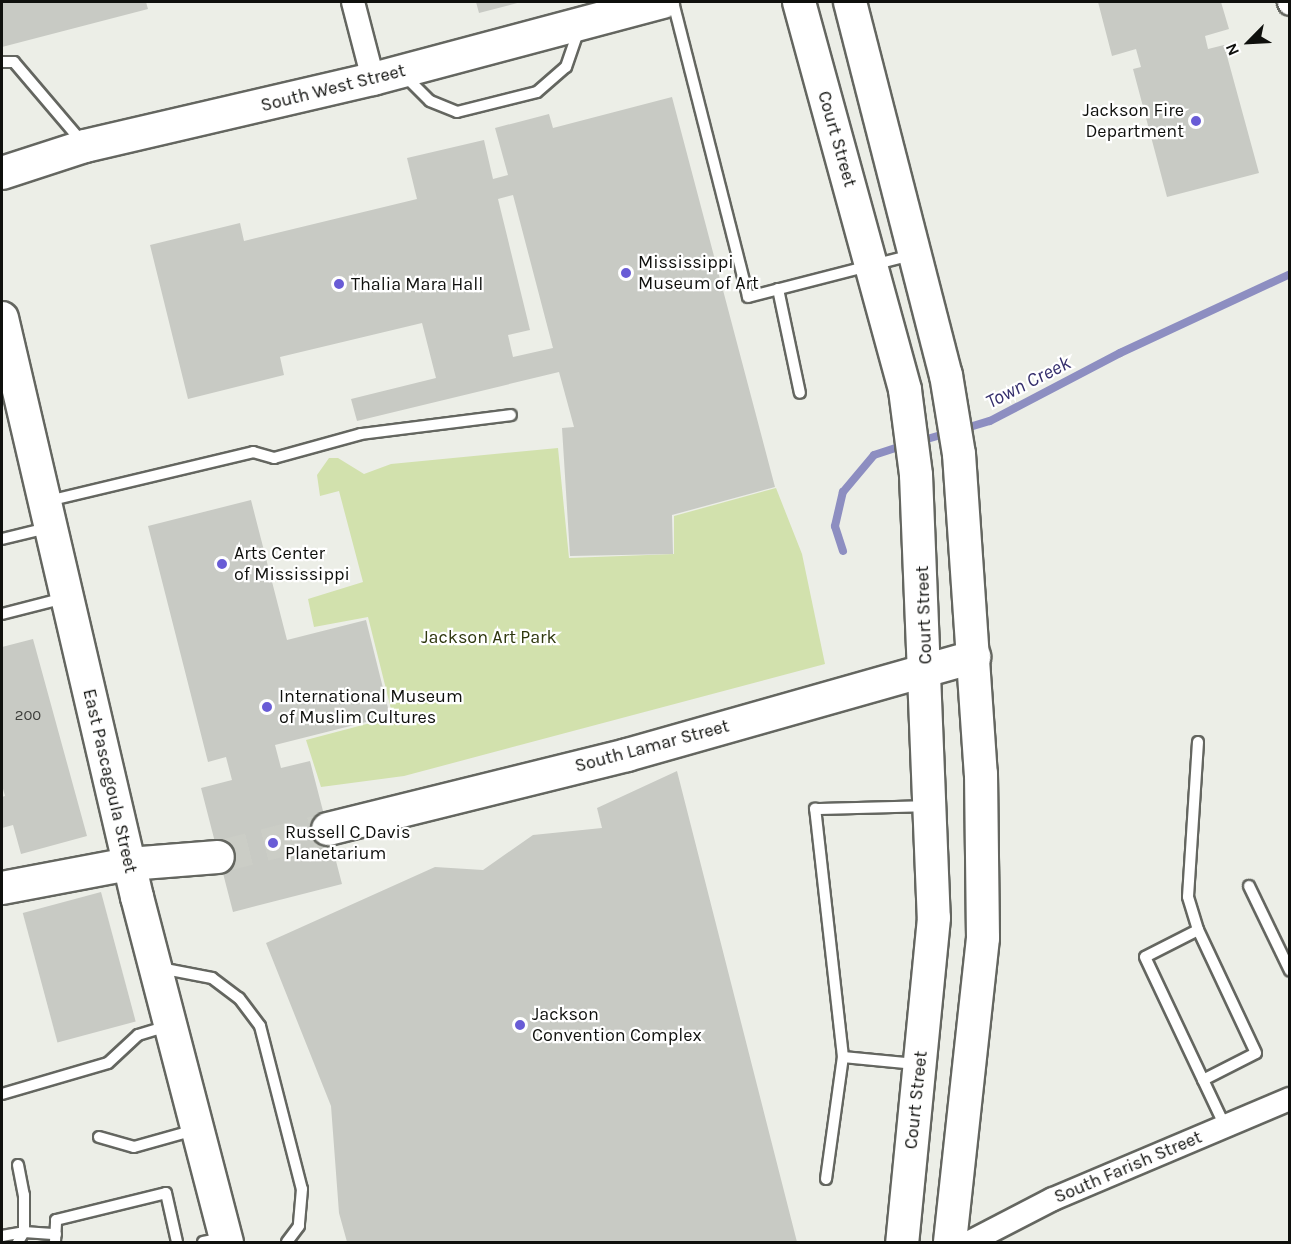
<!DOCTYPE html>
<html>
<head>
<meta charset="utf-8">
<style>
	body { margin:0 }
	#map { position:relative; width:1291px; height:1244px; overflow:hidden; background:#eceee7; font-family:Karla,sans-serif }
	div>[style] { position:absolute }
	.green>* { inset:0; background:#d2e1ad }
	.stream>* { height:8px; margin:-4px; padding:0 4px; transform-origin:4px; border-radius:4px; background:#8d8ec1 }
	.building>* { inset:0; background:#c8cac4; transform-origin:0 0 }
	.secondary-tunnel>* { height:32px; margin-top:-16px; transform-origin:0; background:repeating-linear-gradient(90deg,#cbcdc6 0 32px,transparent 0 48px) }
	.roads { filter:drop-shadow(2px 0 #646660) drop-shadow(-2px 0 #646660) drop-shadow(0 2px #646660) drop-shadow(0 -2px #646660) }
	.lane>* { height:10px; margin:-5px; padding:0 5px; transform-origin:5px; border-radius:5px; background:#fff }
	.street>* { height:22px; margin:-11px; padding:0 11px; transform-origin:11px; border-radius:11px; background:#fff }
	.secondary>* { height:32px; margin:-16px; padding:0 16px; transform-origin:16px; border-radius:16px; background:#fff }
	.dots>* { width:16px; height:16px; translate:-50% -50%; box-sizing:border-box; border:3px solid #fff; border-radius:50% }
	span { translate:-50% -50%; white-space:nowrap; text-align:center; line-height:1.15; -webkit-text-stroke:4.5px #fff; paint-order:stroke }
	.number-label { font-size:15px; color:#3d3e3b }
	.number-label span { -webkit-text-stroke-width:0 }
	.street-label { font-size:18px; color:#0f100d }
	.poi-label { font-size:18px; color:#0f100d }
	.right { translate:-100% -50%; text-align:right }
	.left { translate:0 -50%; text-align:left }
	.park-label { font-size:18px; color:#2e370e }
	.water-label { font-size:20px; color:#342e6c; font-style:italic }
	.frame { position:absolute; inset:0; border:3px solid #0f100d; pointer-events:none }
	.north { position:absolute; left:1219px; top:12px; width:60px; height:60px; -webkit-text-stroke:4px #fff; paint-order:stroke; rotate:246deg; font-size:16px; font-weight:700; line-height:24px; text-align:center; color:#0f100d }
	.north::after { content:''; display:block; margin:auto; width:21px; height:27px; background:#0f100d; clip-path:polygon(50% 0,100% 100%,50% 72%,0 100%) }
</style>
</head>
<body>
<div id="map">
	<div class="green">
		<div style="clip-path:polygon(558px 448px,569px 558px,674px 554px,674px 516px,776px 488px,802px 554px,825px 664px,404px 776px,321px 787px,306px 740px,393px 717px,368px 617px,314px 627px,308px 599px,363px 582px,339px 491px,320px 496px,317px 475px,329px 458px,338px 458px,364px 474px,391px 464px)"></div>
	</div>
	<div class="stream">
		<div style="left:963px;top:429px;width:28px;rotate:-17deg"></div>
		<div style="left:990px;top:421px;width:147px;rotate:-27.6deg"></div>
		<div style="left:1120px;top:353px;width:187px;rotate:-24.9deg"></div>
		<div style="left:920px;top:441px;width:29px;rotate:-16deg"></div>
		<div style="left:843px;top:551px;width:26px;rotate:-108deg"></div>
		<div style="left:835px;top:526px;width:35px;rotate:-77deg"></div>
		<div style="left:843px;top:492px;width:48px;rotate:-50deg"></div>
		<div style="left:874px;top:455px;width:33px;rotate:-18deg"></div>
	</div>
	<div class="building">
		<div style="clip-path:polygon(2px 2px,146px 2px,148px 9px,2px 47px)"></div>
		<div style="clip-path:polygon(476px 2px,521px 2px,479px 13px)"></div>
		<div style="clip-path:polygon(1098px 2px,1221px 2px,1229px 29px,1205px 36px,1208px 49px,1224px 45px,1259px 173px,1167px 197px,1133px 69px,1141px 67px,1136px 49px,1112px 56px)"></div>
		<div style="clip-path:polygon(evenodd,672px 97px,775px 487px,672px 515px,673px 554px,570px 556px,562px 428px,574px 427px,559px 372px,357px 421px,351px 399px,436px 378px,422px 323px,280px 357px,284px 375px,188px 399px,150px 245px,240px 223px,244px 241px,417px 199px,407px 158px,484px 140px,493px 179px,508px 175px,495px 128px,549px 114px,553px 128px,672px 97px,513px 195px,553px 348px,513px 357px,508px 335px,530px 330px,498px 199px,513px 195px)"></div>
		<div style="clip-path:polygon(251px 500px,287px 640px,366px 620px,390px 716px,275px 745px,281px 768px,310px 761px,342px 884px,233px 912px,201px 788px,232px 780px,226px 757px,208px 762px,148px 526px)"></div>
		<div style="clip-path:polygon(33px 639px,87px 836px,21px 854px,13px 825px,2px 828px,2px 797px,5px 796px,2px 785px,2px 647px)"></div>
		<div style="clip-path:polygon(677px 771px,797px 1242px,347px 1242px,339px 1213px,331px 1106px,266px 943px,435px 867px,483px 870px,533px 835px,602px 828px,597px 808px)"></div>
		<div style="left:101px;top:892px;width:134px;height:81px;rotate:75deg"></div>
	</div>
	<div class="secondary-tunnel">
		<div style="left:218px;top:857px;width:114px;rotate:-14.3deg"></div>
	</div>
	<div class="roads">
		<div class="lane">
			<div style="left:673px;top:2px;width:304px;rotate:75.7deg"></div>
			<div style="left:748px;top:297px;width:169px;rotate:-14.4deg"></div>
			<div style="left:2px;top:62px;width:12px"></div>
			<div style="left:14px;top:62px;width:106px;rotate:49.6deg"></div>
			<div style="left:405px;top:76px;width:35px;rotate:45deg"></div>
			<div style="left:430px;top:101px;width:29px;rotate:22deg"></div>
			<div style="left:457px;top:112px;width:82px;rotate:-14deg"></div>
			<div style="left:537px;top:92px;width:38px;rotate:-41deg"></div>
			<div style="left:566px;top:67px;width:39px;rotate:-71deg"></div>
			<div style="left:778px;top:289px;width:106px;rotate:78.1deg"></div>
			<div style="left:48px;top:501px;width:211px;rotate:-13.4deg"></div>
			<div style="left:253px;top:452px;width:22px;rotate:16deg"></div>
			<div style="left:274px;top:458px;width:90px;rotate:-15.4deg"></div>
			<div style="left:361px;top:434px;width:151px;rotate:-7.2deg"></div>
			<div style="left:2px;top:539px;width:46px;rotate:-13.7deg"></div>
			<div style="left:2px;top:614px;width:65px;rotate:-14.3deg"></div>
			<div style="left:1198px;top:742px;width:155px;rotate:93.7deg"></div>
			<div style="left:1188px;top:897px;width:34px;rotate:73deg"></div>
			<div style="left:1249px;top:886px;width:94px;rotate:64.2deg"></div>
			<div style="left:160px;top:968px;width:53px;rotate:10.9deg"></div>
			<div style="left:212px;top:978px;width:34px;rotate:37deg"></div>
			<div style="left:239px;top:998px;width:35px;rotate:53deg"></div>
			<div style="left:260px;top:1026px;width:168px;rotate:75.6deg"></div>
			<div style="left:302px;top:1189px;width:37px;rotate:95deg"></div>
			<div style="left:299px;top:1226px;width:20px;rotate:127deg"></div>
			<div style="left:843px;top:1057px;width:73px;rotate:5.5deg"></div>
			<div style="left:1203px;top:1080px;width:59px;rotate:-27deg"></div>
			<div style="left:1256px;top:1053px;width:136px;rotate:-115.2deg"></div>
			<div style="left:1198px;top:930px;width:59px;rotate:153deg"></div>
			<div style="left:1145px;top:957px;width:187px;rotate:64.7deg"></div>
			<div style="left:2px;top:1094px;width:110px;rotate:-16.3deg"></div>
			<div style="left:108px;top:1063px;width:41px;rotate:-43deg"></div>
			<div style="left:138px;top:1035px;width:31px;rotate:-17deg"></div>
			<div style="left:99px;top:1137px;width:36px;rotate:16deg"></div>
			<div style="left:134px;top:1147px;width:63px;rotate:-15.6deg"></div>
			<div style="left:18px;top:1165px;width:31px;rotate:79deg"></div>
			<div style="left:24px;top:1195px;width:37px;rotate:90deg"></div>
			<div style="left:24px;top:1232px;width:12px;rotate:121deg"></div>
			<div style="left:826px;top:1179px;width:123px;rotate:-82.1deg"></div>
			<div style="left:843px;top:1057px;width:250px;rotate:-96.4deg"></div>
			<div style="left:815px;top:809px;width:112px;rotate:-1.5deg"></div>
			<div style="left:2px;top:1236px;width:22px;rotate:-10deg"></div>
			<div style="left:24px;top:1232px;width:32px;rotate:4deg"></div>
			<div style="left:55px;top:1242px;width:22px;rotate:-87deg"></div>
			<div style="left:56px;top:1220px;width:113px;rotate:-13.8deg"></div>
			<div style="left:166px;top:1193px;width:50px;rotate:77.3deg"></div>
			<div style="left:203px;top:1242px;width:20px;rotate:-11deg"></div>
		</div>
		<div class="street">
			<div style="left:353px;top:2px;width:80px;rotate:75.4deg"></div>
			<div style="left:1289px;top:2px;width:2px;rotate:63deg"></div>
			<div style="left:970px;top:1242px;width:93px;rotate:-27.4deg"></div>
			<div style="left:1053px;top:1199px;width:257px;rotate:-22.9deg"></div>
		</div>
		<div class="secondary">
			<div style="left:799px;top:2px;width:402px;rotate:74.7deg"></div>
			<div style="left:905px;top:390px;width:86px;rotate:82.6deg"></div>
			<div style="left:916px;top:475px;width:443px;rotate:87.7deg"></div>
			<div style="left:934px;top:918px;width:326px;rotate:95.6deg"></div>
			<div style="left:850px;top:2px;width:385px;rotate:75.6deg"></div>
			<div style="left:946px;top:375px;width:80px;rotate:80.7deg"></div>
			<div style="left:959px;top:454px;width:321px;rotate:86.1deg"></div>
			<div style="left:981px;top:774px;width:164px;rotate:89.3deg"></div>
			<div style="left:983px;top:938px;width:306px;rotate:96.2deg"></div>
			<div style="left:2px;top:173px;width:87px;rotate:-18deg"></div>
			<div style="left:85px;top:146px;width:296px;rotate:-13.1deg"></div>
			<div style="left:373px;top:79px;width:300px;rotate:-14.9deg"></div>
			<div style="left:2px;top:318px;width:595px;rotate:76.88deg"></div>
			<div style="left:137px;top:897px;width:357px;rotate:75.4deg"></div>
			<div style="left:328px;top:829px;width:308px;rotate:-13.9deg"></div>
			<div style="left:627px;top:755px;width:361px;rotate:-15.8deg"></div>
			<div style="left:2px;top:888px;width:129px;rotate:-10.7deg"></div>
			<div style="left:129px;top:864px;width:89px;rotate:-4.5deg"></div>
		</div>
	</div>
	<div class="dots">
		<div style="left:1196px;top:121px;background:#695cd6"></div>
		<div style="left:626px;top:273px;background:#695cd6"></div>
		<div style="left:339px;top:284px;background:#695cd6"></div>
		<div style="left:222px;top:564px;background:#695cd6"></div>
		<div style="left:267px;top:707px;background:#695cd6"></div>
		<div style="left:273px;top:843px;background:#695cd6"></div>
		<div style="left:520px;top:1025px;background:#695cd6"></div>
	</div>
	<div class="number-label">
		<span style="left:28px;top:716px">200</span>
	</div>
	<div class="street-label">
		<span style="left:333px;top:88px;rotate:-14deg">South West Street</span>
		<span style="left:837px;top:139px;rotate:74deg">Court Street</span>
		<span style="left:924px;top:615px;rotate:-92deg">Court Street</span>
		<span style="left:652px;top:746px;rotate:-15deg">South Lamar Street</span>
		<span style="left:110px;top:781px;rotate:77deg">East Pascagoula Street</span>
		<span style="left:916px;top:1100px;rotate:-84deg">Court Street</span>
		<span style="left:1128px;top:1167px;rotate:-23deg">South Farish Street</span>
	</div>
	<div class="poi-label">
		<span class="right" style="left:1184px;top:121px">Jackson Fire<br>Department</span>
		<span class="left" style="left:638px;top:273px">Mississippi<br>Museum of Art</span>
		<span class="left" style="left:351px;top:284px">Thalia Mara Hall</span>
		<span class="left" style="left:234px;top:564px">Arts Center<br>of Mississippi</span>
		<span class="left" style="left:279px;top:707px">International Museum<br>of Muslim Cultures</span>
		<span class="left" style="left:285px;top:843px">Russell C Davis<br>Planetarium</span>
		<span class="left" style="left:532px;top:1025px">Jackson<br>Convention Complex</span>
	</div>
	<div class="park-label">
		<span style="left:489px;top:637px">Jackson Art Park</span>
	</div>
	<div class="water-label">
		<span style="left:1028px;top:382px;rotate:-27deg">Town Creek</span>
	</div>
	<div class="frame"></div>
	<div class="north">N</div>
</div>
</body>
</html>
